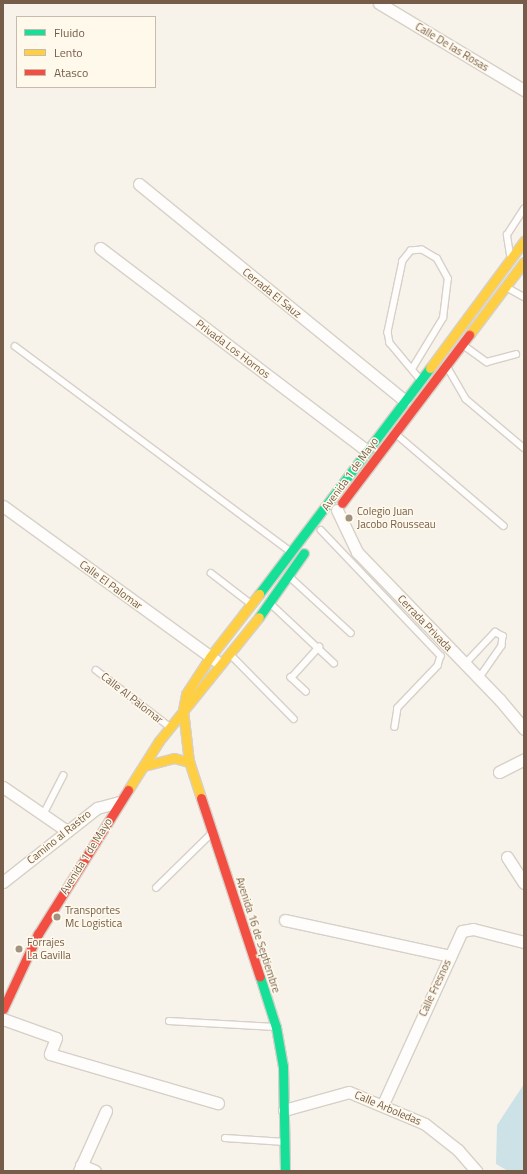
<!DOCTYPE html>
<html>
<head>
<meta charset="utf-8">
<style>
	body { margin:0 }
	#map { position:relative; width:527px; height:1174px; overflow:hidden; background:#f7f3ea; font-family:"Titillium Web",sans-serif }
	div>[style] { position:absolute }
	.water>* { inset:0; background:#cce2e7 }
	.roads { filter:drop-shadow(1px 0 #d6d0c8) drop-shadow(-1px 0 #d6d0c8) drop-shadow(0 1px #d6d0c8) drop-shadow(0 -1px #d6d0c8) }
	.lane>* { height:5.5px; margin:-2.75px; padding:0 2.75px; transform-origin:2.75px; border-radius:2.75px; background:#fefdfc }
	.street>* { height:11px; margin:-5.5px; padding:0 5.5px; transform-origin:5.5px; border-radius:5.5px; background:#fefdfc }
	.fast>* { height:9px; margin:-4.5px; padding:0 4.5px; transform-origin:4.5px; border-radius:4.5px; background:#16e098 }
	.slow>* { height:9px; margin:-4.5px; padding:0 4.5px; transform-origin:4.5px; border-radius:4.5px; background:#ffcf43 }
	.jam>* { height:9px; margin:-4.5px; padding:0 4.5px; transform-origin:4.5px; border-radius:4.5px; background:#f24e42 }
	.dots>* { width:11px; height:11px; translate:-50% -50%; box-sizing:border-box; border:2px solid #fff9eb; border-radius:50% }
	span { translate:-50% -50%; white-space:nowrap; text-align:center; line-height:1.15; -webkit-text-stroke:3px #fff9eb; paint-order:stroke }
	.street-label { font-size:11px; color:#755d4a }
	.poi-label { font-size:11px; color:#755d4a }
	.left { translate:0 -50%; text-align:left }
	.frame { position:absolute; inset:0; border:4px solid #755d4a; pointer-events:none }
	.legend { position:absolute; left:16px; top:16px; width:140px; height:72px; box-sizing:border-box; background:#fff9eb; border:1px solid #c8bbab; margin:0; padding:5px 7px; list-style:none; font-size:12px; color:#755d4a }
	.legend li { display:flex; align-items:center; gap:8px; height:20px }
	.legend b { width:20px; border:1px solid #c8bbab }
</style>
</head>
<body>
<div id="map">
	<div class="water">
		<div style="clip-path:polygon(524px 1084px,524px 1171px,508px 1171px,496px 1164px,497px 1125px)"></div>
	</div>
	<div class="roads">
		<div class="lane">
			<div style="left:510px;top:255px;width:20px;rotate:-99deg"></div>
			<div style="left:507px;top:235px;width:31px;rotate:-57deg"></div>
			<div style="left:506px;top:287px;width:21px;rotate:29deg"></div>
			<div style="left:462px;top:344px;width:31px;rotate:36deg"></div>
			<div style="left:487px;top:362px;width:30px;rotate:-15deg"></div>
			<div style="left:15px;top:346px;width:344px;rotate:36.7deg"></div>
			<div style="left:447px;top:366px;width:38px;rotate:60deg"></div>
			<div style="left:466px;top:399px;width:76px;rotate:40.2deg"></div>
			<div style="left:412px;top:369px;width:60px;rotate:-58.7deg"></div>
			<div style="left:443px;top:318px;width:39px;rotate:-83deg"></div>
			<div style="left:448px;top:279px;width:23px;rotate:-119deg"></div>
			<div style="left:437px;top:259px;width:17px;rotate:-149deg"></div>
			<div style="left:422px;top:250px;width:11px;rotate:175deg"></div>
			<div style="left:411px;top:251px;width:13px;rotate:129deg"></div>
			<div style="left:403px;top:261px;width:73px;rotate:101.9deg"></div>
			<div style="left:388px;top:332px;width:11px;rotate:80deg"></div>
			<div style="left:390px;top:343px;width:47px;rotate:50.2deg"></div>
			<div style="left:395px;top:433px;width:143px;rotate:40.5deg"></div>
			<div style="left:321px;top:530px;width:174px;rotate:46.4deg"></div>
			<div style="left:441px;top:656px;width:10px;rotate:107deg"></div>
			<div style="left:438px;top:666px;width:58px;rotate:133.6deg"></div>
			<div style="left:398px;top:708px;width:19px;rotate:99deg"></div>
			<div style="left:211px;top:573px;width:49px;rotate:37.6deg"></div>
			<div style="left:289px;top:576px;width:84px;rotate:42.6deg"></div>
			<div style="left:270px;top:603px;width:88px;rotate:43.2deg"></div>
			<div style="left:230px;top:654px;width:91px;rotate:45.4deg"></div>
			<div style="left:465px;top:664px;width:44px;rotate:-46.8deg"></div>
			<div style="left:495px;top:632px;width:9px;rotate:27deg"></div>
			<div style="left:503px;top:636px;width:10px;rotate:96deg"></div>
			<div style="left:502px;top:646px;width:40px;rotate:124.9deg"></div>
			<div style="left:96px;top:670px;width:92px;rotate:37.5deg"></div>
			<div style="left:306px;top:692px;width:21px;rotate:-137deg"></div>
			<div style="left:291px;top:678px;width:42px;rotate:-47.9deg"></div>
			<div style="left:44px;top:813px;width:42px;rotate:-62.8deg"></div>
			<div style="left:156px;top:888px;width:77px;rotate:-44.5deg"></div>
			<div style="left:169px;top:1021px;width:106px;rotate:3.2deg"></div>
			<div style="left:225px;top:1138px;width:60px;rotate:3.8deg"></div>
		</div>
		<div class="street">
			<div style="left:379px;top:3px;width:169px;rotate:31deg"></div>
			<div style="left:139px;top:184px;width:343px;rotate:39.2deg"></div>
			<div style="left:100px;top:248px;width:335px;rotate:37.2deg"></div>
			<div style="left:3px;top:506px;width:263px;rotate:36deg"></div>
			<div style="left:337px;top:510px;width:47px;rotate:64.5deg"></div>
			<div style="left:357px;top:552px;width:206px;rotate:46deg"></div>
			<div style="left:500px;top:700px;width:38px;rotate:50deg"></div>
			<div style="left:499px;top:772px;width:28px;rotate:-27deg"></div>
			<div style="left:3px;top:787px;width:78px;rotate:34.5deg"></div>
			<div style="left:507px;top:857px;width:31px;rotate:57deg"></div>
			<div style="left:3px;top:882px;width:120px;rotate:-38.2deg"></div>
			<div style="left:97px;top:808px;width:23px;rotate:-15deg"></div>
			<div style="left:285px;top:920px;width:169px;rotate:12.3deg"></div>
			<div style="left:3px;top:1019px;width:56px;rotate:19.7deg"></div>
			<div style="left:56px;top:1038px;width:17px;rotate:111deg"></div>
			<div style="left:50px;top:1054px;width:175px;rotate:16.3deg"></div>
			<div style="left:383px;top:1104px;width:190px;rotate:-65.5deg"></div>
			<div style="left:462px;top:931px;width:11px;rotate:-10deg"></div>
			<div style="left:473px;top:929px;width:53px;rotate:14.3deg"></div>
			<div style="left:284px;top:1110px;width:67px;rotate:-15.5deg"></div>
			<div style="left:349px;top:1092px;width:82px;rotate:22.8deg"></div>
			<div style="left:425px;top:1124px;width:42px;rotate:38.2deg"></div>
			<div style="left:458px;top:1150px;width:28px;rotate:49deg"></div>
			<div style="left:81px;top:1165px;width:15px;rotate:23deg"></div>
			<div style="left:79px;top:1171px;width:66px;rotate:-65.8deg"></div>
		</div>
		<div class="fast">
			<div style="left:259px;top:594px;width:283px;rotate:-52.9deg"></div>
			<div style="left:259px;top:617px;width:78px;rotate:-54.9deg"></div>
			<div style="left:260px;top:977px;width:52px;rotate:72.3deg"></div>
			<div style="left:276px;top:1027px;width:40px;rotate:80deg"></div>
			<div style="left:283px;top:1066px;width:105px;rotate:88.9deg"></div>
		</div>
		<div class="slow">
			<div style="left:469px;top:335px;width:91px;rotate:-53deg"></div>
			<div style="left:430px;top:368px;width:158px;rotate:-53.5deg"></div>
			<div style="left:144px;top:766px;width:31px;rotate:-15deg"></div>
			<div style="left:174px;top:758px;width:16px;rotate:15deg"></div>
			<div style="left:128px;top:790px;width:58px;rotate:-57.7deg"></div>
			<div style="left:159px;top:741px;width:159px;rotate:-51.1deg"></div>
			<div style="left:201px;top:798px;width:38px;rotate:-108deg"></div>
			<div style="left:189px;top:762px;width:52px;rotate:-96.6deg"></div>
			<div style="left:183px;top:710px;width:16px;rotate:-79deg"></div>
			<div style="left:186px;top:694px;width:44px;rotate:-57deg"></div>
			<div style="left:210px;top:657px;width:80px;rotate:-52.1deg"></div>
		</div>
		<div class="jam">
			<div style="left:342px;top:503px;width:211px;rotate:-52.9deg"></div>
			<div style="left:201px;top:798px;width:188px;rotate:71.8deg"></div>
			<div style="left:3px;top:1009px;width:83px;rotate:-65deg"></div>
			<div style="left:38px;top:934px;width:170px;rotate:-58deg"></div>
		</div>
	</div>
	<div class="dots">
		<div style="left:349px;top:518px;background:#a29282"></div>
		<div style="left:57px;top:917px;background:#a29282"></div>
		<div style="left:19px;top:949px;background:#a29282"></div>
	</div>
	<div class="street-label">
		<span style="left:452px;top:47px;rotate:31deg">Calle De las Rosas</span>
		<span style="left:272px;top:293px;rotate:39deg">Cerrada El Sauz</span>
		<span style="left:233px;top:349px;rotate:37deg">Privada Los Hornos</span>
		<span style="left:350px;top:474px;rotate:-54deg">Avenida 1 de Mayo</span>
		<span style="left:111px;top:585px;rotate:36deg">Calle El Palomar</span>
		<span style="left:425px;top:623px;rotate:46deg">Cerrada Privada</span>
		<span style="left:132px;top:698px;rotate:38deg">Calle Al Palomar</span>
		<span style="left:59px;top:837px;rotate:-39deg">Camino al Rastro</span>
		<span style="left:86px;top:856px;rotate:-58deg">Avenida 1 de Mayo</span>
		<span style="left:258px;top:935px;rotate:72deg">Avenida 16 de Septiembre</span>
		<span style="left:435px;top:988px;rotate:-65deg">Calle Fresnos</span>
		<span style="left:388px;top:1108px;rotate:23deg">Calle Arboledas</span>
	</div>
	<div class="poi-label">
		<span class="left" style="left:357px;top:518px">Colegio Juan<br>Jacobo Rousseau</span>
		<span class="left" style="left:65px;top:917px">Transportes<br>Mc Logistica</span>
		<span class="left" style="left:27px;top:949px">Forrajes<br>La Gavilla</span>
	</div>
	<div class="frame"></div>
	<ul class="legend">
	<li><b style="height:5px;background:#16e098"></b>Fluido</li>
	<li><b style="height:5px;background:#ffcf43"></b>Lento</li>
	<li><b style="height:5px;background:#f24e42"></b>Atasco</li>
	</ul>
</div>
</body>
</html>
